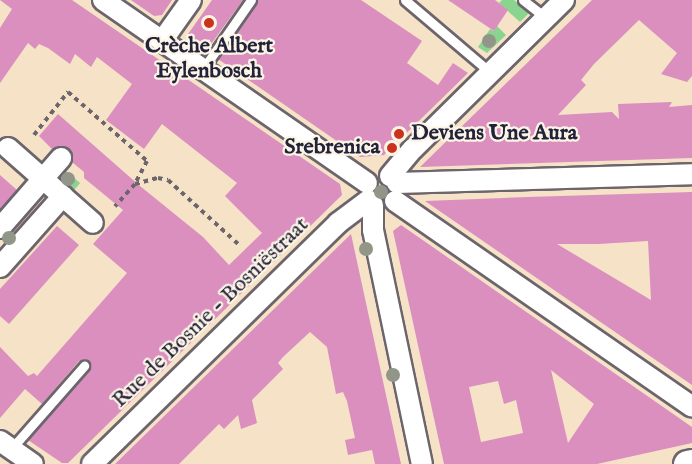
<!DOCTYPE html>
<html>
<head>
<meta charset="utf-8">
<style>
	body { margin:0 }
	#map { position:relative; width:692px; height:464px; overflow:hidden; background:#f5e2c7; font-family:"IM FELL English",serif }
	div>[style] { position:absolute }
	.green>* { inset:0; background:#8ad490; transform-origin:0 0 }
	.building>* { inset:0; background:#da8fbf }
	.path>* { height:4px; margin-top:-2px; transform-origin:0; background:repeating-linear-gradient(90deg,#6c656c 0 4.5px,transparent 0 9px) }
	.roads { filter:drop-shadow(2px 0 #6c656c) drop-shadow(-2px 0 #6c656c) drop-shadow(0 2px #6c656c) drop-shadow(0 -2px #6c656c) }
	.lane>* { height:9px; margin:-4.5px; padding:0 4.5px; transform-origin:4.5px; border-radius:4.5px; background:#fff }
	.street>* { height:20px; margin:-10px; padding:0 10px; transform-origin:10px; border-radius:10px; background:#fff }
	.secondary>* { height:27px; margin:-13.5px; padding:0 13.5px; transform-origin:13.5px; border-radius:13.5px; background:#fff }
	.trees>* { width:14px; height:14px; margin:-7px; border-radius:50%; background:#929688 }
	.dots>* { width:16px; height:16px; translate:-50% -50%; box-sizing:border-box; border:3px solid #fcf5e5; border-radius:50% }
	span { translate:-50% -50%; white-space:nowrap; text-align:center; line-height:1.15; -webkit-text-stroke:4.5px #fcf5e5; paint-order:stroke }
	.poi-label { font-size:22px; color:#22223b; font-weight:700 }
	.left { translate:0 -50%; text-align:left }
	.right { translate:-100% -50%; text-align:right }
	.street-label { font-size:22px; color:#22223b }
</style>
</head>
<body>
<div id="map">
	<div class="green">
		<div style="clip-path:polygon(502px 0,514px 0,530px 12px,520px 22px,499px 3px)"></div>
		<div style="clip-path:polygon(497px 26px,506px 35px,487px 53px,478px 47px,490px 29px,494px 31px)"></div>
		<div style="left:65px;top:170px;width:20px;height:12px;rotate:41deg"></div>
	</div>
	<div class="building">
		<div style="clip-path:polygon(0 0,72px 0,340px 184px,342px 195px,68px 463px,62px 463px,28px 440px,89px 370px,90px 363px,86px 360px,79px 361px,42px 404px,25px 389px,0 418px,0 347px,28px 376px,34px 373px,37px 376px,127px 273px,93px 244px,123px 210px,84px 178px,84px 172px,72px 162px,69px 149px,63px 146px,53px 150px,39px 136px,58px 114px,140px 186px,203px 237px,229px 265px,262px 233px,225px 196px,237px 183px,162px 124px,144px 149px,106px 120px,132px 84px,97px 57px,91px 67px,75px 54px,70px 64px,48px 48px,39px 44px,35px 49px,28px 43px,0 83px,0 28px,12px 9px)"></div>
		<div style="clip-path:polygon(131px 0,172px 0,162px 15px,154px 16px)"></div>
		<div style="clip-path:polygon(212px 0,243px 0,206px 51px,186px 37px)"></div>
		<div style="clip-path:polygon(258px 0,361px 0,422px 41px,407px 63px,438px 85px,453px 63px,468px 73px,384px 155px,360px 157px,218px 59px)"></div>
		<div style="clip-path:polygon(448px 0,495px 0,508px 10px,494px 31px)"></div>
		<div style="clip-path:polygon(592px 0,692px 0,692px 76px,687px 82px,661px 74px,677px 53px,639px 20px,594px 64px,581px 80px,586px 85px,558px 115px,612px 112px,619px 119px,618px 104px,672px 102px,669px 107px,692px 105px,692px 158px,420px 167px)"></div>
		<div style="clip-path:polygon(0 175px,17px 190px,0 210px)"></div>
		<div style="clip-path:polygon(evenodd,692px 192px,692px 385px,425px 201px,528px 197px,692px 192px,648px 241px,651px 300px,557px 244px,598px 244px,648px 241px)"></div>
		<div style="clip-path:polygon(evenodd,401px 225px,692px 427px,692px 443px,597px 464px,444px 464px,393px 231px,401px 225px,551px 370px,594px 404px,568px 443px,551px 370px,401px 225px,498px 381px,504px 404px,516px 400px,523px 433px,481px 442px,469px 387px,498px 381px)"></div>
		<div style="clip-path:polygon(57px 226px,79px 245px,9px 324px,0 316px,0 289px)"></div>
		<div style="clip-path:polygon(351px 234px,401px 464px,375px 464px,372px 450px,348px 455px,345px 440px,355px 438px,347px 401px,343px 392px,336px 394px,327px 347px,310px 332px,283px 357px,278px 363px,283px 369px,252px 400px,257px 423px,241px 429px,238px 415px,224px 429px,219px 424px,179px 464px,115px 464px)"></div>
	</div>
	<div class="path">
		<div style="left:34px;top:135px;width:55px;rotate:-51.7deg"></div>
		<div style="left:68px;top:92px;width:105px;rotate:41.1deg"></div>
		<div style="left:147px;top:161px;width:26px;rotate:118deg"></div>
		<div style="left:135px;top:184px;width:30px;rotate:132deg"></div>
		<div style="left:135px;top:184px;width:24px;rotate:-15deg"></div>
		<div style="left:158px;top:178px;width:10px;rotate:11deg"></div>
		<div style="left:168px;top:180px;width:95px;rotate:42.4deg"></div>
	</div>
	<div class="roads">
		<div class="lane">
			<div style="left:405px;top:0;width:113px;rotate:40.3deg"></div>
			<div style="left:523px;top:0;width:29px;rotate:38deg"></div>
			<div style="left:203px;top:69px;width:84px;rotate:-55.2deg"></div>
			<div style="left:11px;top:449px;width:111px;rotate:-48.7deg"></div>
		</div>
		<div class="street">
			<div style="left:103px;top:0;width:321px;rotate:34.7deg"></div>
			<div style="left:162px;top:41px;width:50px;rotate:-54.7deg"></div>
			<div style="left:8px;top:148px;width:113px;rotate:41.4deg"></div>
			<div style="left:390px;top:176px;width:35px;rotate:-50deg"></div>
			<div style="left:413px;top:149px;width:212px;rotate:-44.6deg"></div>
			<div style="left:397px;top:183px;width:295px;rotate:-1.7deg"></div>
			<div style="left:395px;top:201px;width:361px;rotate:34.7deg"></div>
			<div style="left:373px;top:205px;width:25px;rotate:90deg"></div>
			<div style="left:373px;top:230px;width:239px;rotate:78.2deg"></div>
			<div style="left:0;top:228px;width:93px;rotate:-48.9deg"></div>
			<div style="left:0;top:267px;width:95px;rotate:-48.4deg"></div>
			<div style="left:0;top:441px;width:40px;rotate:34.9deg"></div>
			<div style="left:92px;top:464px;width:344px;rotate:-44.4deg"></div>
			<div style="left:338px;top:223px;width:38px;rotate:-37deg"></div>
		</div>
		<div class="secondary">
			<div style="left:687px;top:464px;width:5px;rotate:-11deg"></div>
		</div>
	</div>
	<div class="trees">
		<div style="left:489px;top:41px"></div>
		<div style="left:68px;top:179px"></div>
		<div style="left:381px;top:192px"></div>
		<div style="left:9px;top:238px"></div>
		<div style="left:366px;top:249px"></div>
		<div style="left:393px;top:375px"></div>
	</div>
	<div class="dots">
		<div style="left:209px;top:23px;background:#c8321e"></div>
		<div style="left:399px;top:134px;background:#c8321e"></div>
		<div style="left:392px;top:148px;background:#c8321e"></div>
	</div>
	<div class="poi-label">
		<span style="left:209px;top:59px">Crèche Albert<br>Eylenbosch</span>
		<span class="left" style="left:411px;top:134px">Deviens Une Aura</span>
		<span class="right" style="left:380px;top:148px">Srebrenica</span>
	</div>
	<div class="street-label">
		<span style="left:211px;top:313px;rotate:-44deg">Rue de Bosnie - Bosniëstraat</span>
	</div>
</div>
</body>
</html>
